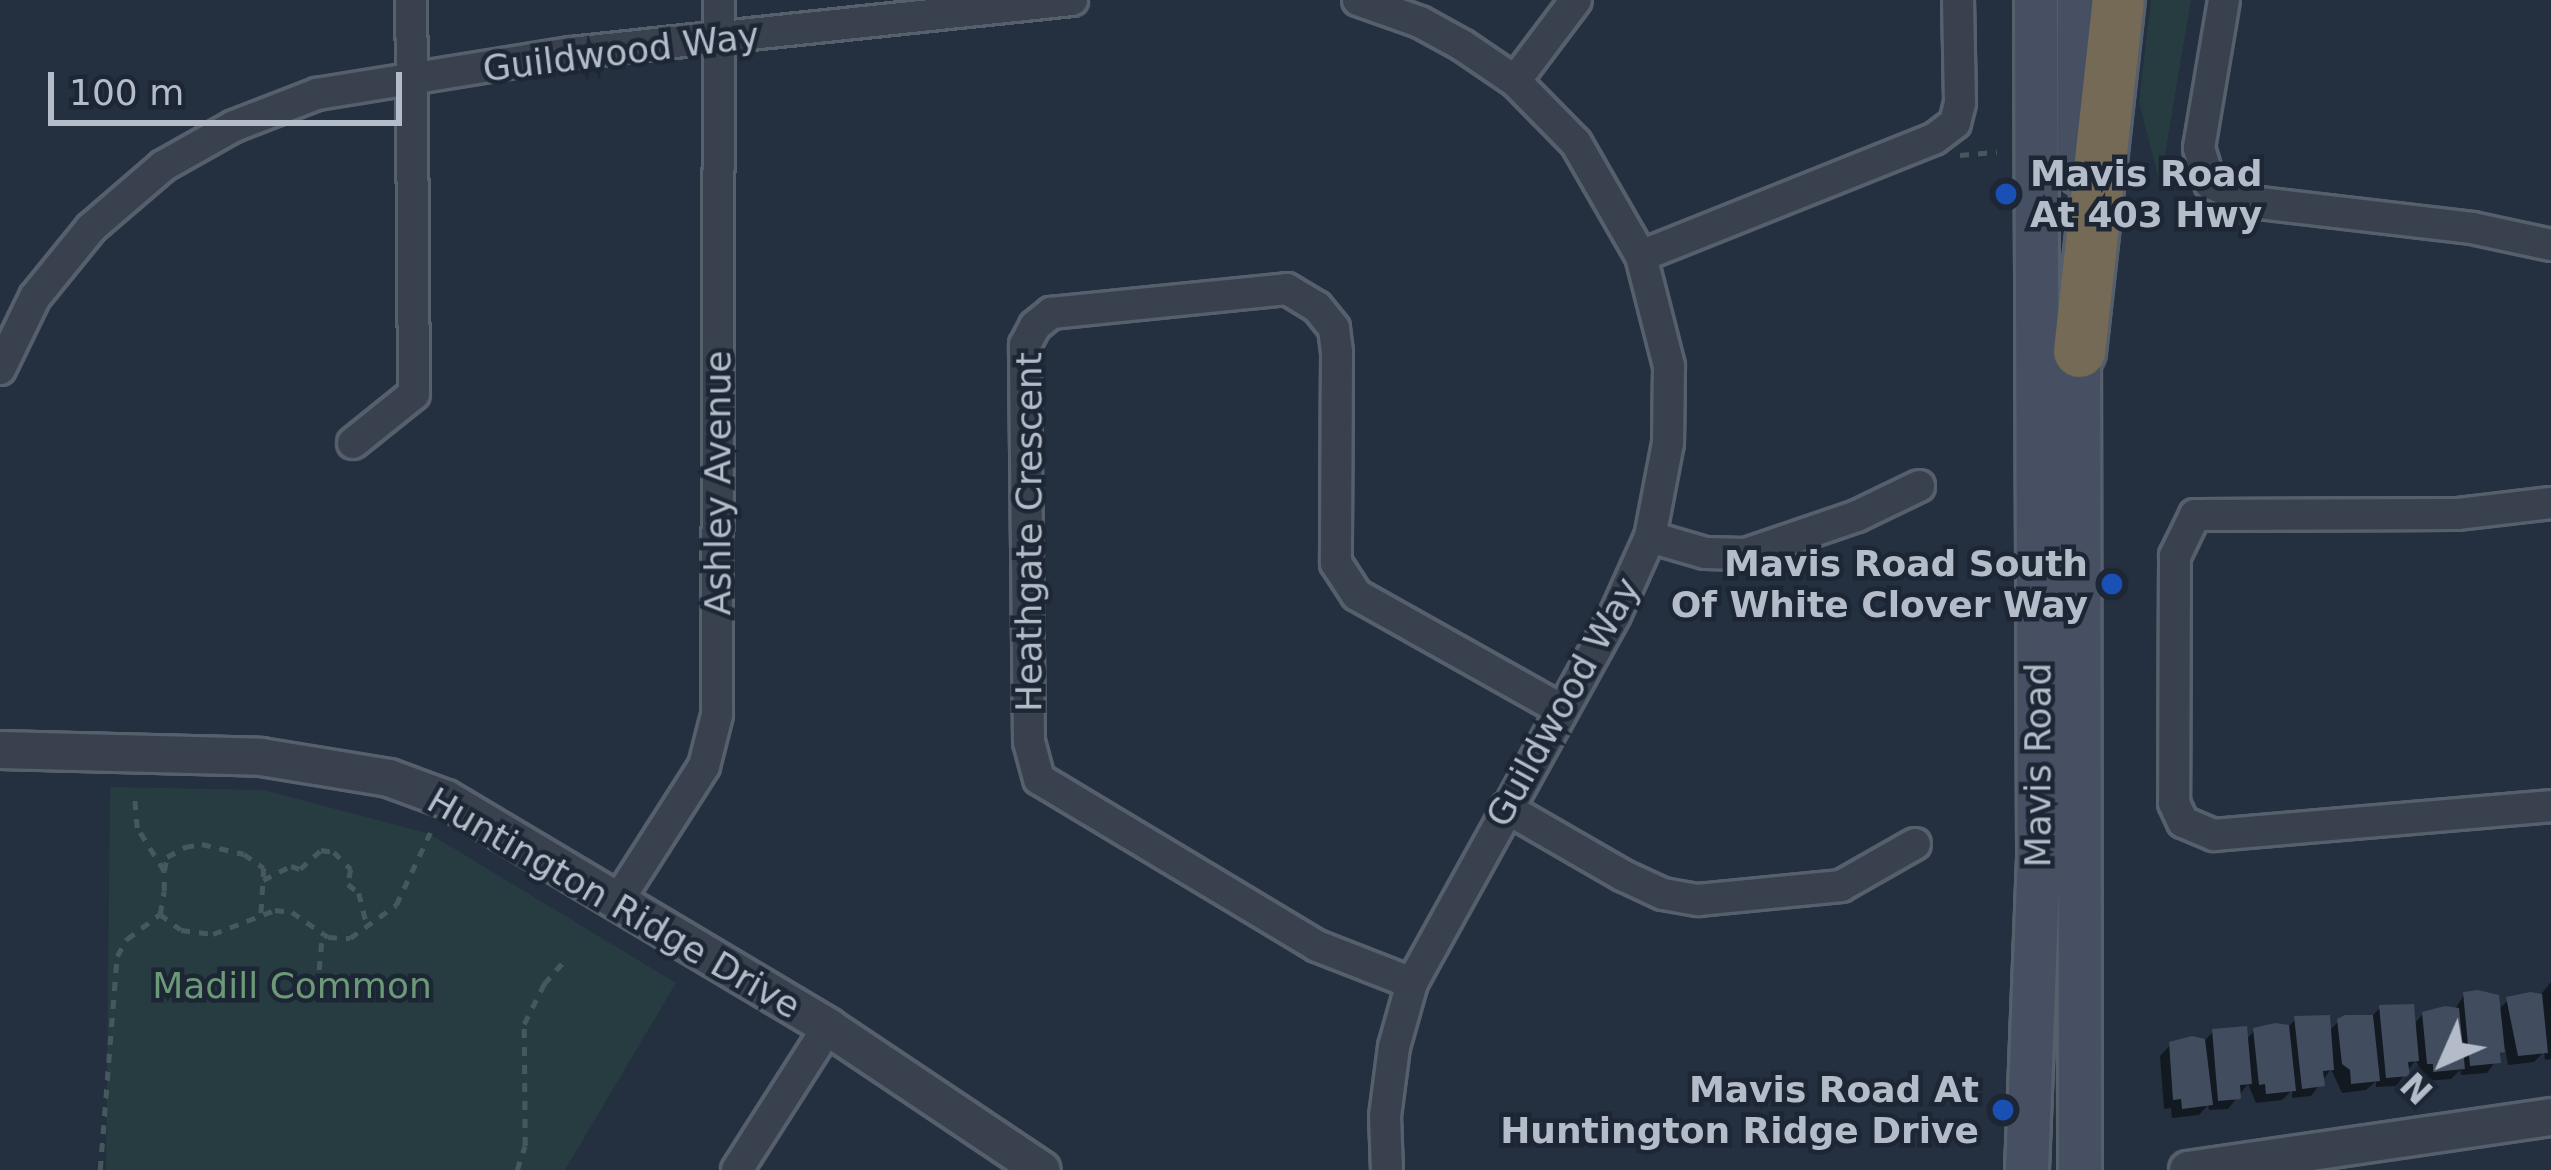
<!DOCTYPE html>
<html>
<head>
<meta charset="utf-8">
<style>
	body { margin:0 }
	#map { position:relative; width:2551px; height:1170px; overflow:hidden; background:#242f3f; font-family:"DejaVu Sans",sans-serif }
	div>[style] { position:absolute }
	.green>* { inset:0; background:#263c40 }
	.shadow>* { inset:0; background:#0007 }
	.building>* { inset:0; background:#414d5e }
	.path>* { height:4.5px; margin-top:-2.25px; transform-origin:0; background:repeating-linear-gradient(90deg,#45595d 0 9px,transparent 0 18px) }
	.roads { filter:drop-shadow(3px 0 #565f6c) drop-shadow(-3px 0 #565f6c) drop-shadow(0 3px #565f6c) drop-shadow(0 -3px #565f6c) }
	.minor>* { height:30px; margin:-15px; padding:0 15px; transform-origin:15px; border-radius:15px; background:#39414f }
	.tertiary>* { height:36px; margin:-18px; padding:0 18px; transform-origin:18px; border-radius:18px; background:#39414f }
	.secondary>* { height:42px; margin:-21px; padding:0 21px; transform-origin:21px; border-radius:21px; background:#475062 }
	.motorway>* { height:51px; margin:-25.5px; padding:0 25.5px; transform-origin:25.5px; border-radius:25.5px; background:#756a56 }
	.dots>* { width:33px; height:33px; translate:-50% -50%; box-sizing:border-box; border:6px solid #1d2634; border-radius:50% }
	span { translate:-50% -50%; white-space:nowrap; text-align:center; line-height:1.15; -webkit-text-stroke:9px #1d2634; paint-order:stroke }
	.street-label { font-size:36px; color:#b5bcc9 }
	.poi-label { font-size:36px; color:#b5bcc9; font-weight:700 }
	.left { translate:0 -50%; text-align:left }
	.right { translate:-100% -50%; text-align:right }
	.park-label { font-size:36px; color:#6c9a78 }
	.north { position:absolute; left:2383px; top:1002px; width:120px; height:120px; -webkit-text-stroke:9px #1d2634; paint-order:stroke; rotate:225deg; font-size:33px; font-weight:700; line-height:48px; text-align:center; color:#b5bcc9 }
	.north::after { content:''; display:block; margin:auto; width:42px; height:54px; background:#b5bcc9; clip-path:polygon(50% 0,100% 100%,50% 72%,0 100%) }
	.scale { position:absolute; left:48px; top:72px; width:354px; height:54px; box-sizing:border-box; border:6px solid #b5bcc9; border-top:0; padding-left:15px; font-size:36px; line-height:42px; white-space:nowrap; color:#b5bcc9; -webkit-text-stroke:9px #1d2634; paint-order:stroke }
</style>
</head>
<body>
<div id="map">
	<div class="green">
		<div style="clip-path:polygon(2151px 0,2191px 0,2160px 184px,2139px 102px)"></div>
		<div style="clip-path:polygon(110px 787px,264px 790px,430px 834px,676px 983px,565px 1170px,106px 1170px)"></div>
	</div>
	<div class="shadow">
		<div style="clip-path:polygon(2551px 982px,2551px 1059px,2545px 1060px,2544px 1052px,2534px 1062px,2508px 1065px,2505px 1048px,2487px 1073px,2461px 1075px,2460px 1070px,2451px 1079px,2424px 1081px,2416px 1060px,2396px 1086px,2376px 1087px,2376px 1081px,2366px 1090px,2342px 1093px,2331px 1069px,2311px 1096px,2292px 1098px,2292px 1090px,2282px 1100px,2256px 1103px,2248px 1084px,2228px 1109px,2209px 1110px,2208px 1105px,2199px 1115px,2172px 1118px,2171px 1108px,2164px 1109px,2160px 1056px,2170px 1045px,2203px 1042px,2213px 1032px,2246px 1040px,2254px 1031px,2286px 1029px,2296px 1019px,2329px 1031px,2338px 1022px,2370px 1018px,2380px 1008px,2413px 1025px,2423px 1014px,2454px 1011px,2464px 995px,2498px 1010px,2508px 1000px,2538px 998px)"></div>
	</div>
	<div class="building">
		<div style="clip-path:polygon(2478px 990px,2499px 995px,2505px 1052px,2500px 1053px,2501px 1063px,2470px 1066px,2463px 992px)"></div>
		<div style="clip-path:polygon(2530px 992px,2542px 994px,2548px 1053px,2518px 1056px,2506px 997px)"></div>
		<div style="clip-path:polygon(2414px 1004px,2419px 1061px,2408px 1062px,2410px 1076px,2386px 1078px,2379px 1005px)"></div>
		<div style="clip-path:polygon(2445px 1006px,2459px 1008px,2465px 1069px,2433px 1072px,2433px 1064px,2427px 1064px,2422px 1012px)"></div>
		<div style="clip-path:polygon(2330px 1015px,2334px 1070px,2323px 1071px,2325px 1086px,2302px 1089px,2294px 1016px)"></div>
		<div style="clip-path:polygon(2345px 1015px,2373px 1015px,2380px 1081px,2351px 1084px,2350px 1070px,2342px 1064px,2337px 1019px)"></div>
		<div style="clip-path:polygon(2275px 1023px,2289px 1025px,2296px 1091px,2266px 1094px,2265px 1084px,2259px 1085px,2253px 1028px)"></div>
		<div style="clip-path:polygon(2247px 1026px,2252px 1084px,2240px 1085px,2241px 1099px,2218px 1101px,2212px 1029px)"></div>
		<div style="clip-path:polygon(2192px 1036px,2205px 1039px,2213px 1105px,2182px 1109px,2181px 1099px,2173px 1100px,2169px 1042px)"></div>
	</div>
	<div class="path">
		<div style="left:1960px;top:155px;width:37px;rotate:-5deg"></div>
		<div style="left:164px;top:871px;width:14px;rotate:-78deg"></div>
		<div style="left:167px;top:857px;width:21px;rotate:-29deg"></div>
		<div style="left:185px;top:847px;width:17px;rotate:-10deg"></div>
		<div style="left:202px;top:844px;width:43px;rotate:13.4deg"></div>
		<div style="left:244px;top:854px;width:24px;rotate:35deg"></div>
		<div style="left:264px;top:868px;width:48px;rotate:93.6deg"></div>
		<div style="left:263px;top:880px;width:31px;rotate:-27deg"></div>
		<div style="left:291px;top:866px;width:9px;rotate:18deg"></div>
		<div style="left:300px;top:869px;width:28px;rotate:-42deg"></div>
		<div style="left:321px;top:850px;width:13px;rotate:9deg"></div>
		<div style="left:334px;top:852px;width:24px;rotate:45deg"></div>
		<div style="left:351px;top:869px;width:15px;rotate:101deg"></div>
		<div style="left:348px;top:884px;width:14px;rotate:39deg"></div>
		<div style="left:359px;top:893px;width:36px;rotate:76deg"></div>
		<div style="left:160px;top:914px;width:26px;rotate:37deg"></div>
		<div style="left:181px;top:930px;width:32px;rotate:7deg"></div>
		<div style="left:213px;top:934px;width:66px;rotate:-21.2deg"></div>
		<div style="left:275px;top:910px;width:17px;rotate:7deg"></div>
		<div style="left:292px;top:912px;width:44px;rotate:34.8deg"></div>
		<div style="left:328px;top:937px;width:22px;rotate:3deg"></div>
		<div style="left:350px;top:938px;width:57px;rotate:-35.7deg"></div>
		<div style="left:396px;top:905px;width:80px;rotate:-64.7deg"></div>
		<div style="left:319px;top:970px;width:36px;rotate:-85deg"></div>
		<div style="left:100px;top:1170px;width:215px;rotate:-85.5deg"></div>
		<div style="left:117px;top:956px;width:20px;rotate:-60deg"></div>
		<div style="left:127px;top:939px;width:41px;rotate:-37.1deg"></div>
		<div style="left:160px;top:914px;width:23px;rotate:-80deg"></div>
		<div style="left:164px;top:891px;width:20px;rotate:-90deg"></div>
		<div style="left:164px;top:871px;width:51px;rotate:-122.1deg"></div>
		<div style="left:137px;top:828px;width:35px;rotate:-95deg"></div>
		<div style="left:517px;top:1170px;width:25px;rotate:-72deg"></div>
		<div style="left:525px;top:1146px;width:122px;rotate:-90.5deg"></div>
		<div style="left:524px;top:1024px;width:45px;rotate:-63.4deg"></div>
		<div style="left:544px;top:984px;width:35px;rotate:-49deg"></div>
	</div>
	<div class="roads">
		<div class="minor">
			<div style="left:1358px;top:0;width:66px;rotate:19.5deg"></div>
			<div style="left:1420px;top:22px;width:48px;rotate:28.7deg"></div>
			<div style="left:1462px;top:45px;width:64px;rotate:34.2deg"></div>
			<div style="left:1515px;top:81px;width:87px;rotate:45.5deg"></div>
			<div style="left:1576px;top:143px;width:130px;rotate:60.1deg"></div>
			<div style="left:1641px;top:256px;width:114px;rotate:75.7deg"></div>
			<div style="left:1669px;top:366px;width:77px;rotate:90.7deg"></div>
			<div style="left:1668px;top:443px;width:96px;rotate:100.8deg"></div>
			<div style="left:1650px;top:537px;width:85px;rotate:114.2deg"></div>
			<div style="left:1615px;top:615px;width:420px;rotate:118.9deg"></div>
			<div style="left:1412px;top:983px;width:66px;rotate:105.7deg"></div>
			<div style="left:1394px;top:1047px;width:70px;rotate:97.4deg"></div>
			<div style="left:1385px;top:1116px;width:54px;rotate:87.9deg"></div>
			<div style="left:2224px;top:0;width:150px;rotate:99.6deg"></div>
			<div style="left:2199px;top:148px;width:37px;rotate:73deg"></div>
			<div style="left:2210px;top:183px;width:45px;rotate:24.9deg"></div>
			<div style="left:2251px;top:202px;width:223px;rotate:6.7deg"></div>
			<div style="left:2472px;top:228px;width:81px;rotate:12.1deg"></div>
			<div style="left:1515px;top:81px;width:101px;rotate:-53deg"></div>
			<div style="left:1641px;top:256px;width:315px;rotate:-21.8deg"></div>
			<div style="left:1934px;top:139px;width:26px;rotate:-37deg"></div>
			<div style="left:1955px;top:123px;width:21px;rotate:-76deg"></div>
			<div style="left:1960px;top:103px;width:103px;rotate:-91.1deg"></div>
			<div style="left:0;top:369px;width:80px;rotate:-64.1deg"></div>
			<div style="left:35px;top:297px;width:89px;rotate:-50.9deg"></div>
			<div style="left:91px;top:228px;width:95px;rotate:-40.7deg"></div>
			<div style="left:163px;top:166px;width:81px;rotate:-29.4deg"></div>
			<div style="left:234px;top:126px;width:89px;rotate:-21.1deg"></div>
			<div style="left:317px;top:94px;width:257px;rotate:-9.2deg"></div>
			<div style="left:571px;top:53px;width:504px;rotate:-6.04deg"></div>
			<div style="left:353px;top:443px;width:78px;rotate:-38.8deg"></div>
			<div style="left:414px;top:394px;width:394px;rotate:-90.4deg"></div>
			<div style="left:2551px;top:503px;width:95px;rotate:173.3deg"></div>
			<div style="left:2457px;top:514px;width:262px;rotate:179.8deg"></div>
			<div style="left:2195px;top:515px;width:46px;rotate:116deg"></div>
			<div style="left:2175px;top:556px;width:247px;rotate:90.2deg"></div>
			<div style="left:2174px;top:803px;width:21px;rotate:65deg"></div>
			<div style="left:2183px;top:822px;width:34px;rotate:23deg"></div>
			<div style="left:2214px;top:835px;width:338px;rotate:-4.9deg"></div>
			<div style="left:1650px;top:537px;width:57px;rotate:16.2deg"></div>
			<div style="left:1705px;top:553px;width:41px;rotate:1.4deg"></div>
			<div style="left:1746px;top:554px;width:117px;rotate:-18.9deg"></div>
			<div style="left:1857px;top:516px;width:69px;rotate:-25.8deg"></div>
			<div style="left:1506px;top:808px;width:136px;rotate:30deg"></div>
			<div style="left:1624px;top:876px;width:43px;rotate:24.8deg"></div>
			<div style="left:1663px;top:894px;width:36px;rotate:10deg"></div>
			<div style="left:1698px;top:900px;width:144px;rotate:-5.6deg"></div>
			<div style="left:1841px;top:886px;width:85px;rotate:-29.6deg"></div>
			<div style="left:619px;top:899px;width:158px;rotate:-57.4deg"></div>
			<div style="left:704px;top:766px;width:53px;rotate:-75.7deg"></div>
			<div style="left:717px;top:715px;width:715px;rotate:-89.84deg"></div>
			<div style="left:1412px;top:983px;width:102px;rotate:-158.7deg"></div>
			<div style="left:1317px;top:946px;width:324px;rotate:-149deg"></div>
			<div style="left:1039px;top:779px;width:38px;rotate:-105deg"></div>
			<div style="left:1029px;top:742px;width:397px;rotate:-90.6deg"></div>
			<div style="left:1025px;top:345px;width:21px;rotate:-62deg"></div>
			<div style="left:1035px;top:326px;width:21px;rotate:-39deg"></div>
			<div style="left:1051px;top:313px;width:237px;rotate:-5.8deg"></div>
			<div style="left:1287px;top:289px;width:35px;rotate:31deg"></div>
			<div style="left:1317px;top:307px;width:27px;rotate:51deg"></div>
			<div style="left:1334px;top:328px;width:24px;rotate:83deg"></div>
			<div style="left:1337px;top:352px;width:211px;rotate:90.3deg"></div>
			<div style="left:1336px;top:563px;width:38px;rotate:57deg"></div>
			<div style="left:1357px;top:595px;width:235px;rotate:29.3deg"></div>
			<div style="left:737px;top:1170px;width:169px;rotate:-57.5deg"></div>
		</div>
		<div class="tertiary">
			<div style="left:0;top:750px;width:261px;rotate:1.5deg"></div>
			<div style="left:261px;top:757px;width:130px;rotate:9.3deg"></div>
			<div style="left:389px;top:778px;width:61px;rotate:20.2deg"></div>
			<div style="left:446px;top:799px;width:445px;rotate:30.8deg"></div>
			<div style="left:828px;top:1027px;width:257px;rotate:33.8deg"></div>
			<div style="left:2188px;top:1170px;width:367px;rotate:-8.3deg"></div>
		</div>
		<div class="secondary">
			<div style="left:2079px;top:0;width:173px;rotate:90deg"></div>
			<div style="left:2079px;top:319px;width:851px;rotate:89.93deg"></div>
			<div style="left:2027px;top:1170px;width:319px;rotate:-87.8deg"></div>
			<div style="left:2039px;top:851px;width:851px;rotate:-90.2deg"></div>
		</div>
		<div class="motorway">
			<div style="left:2079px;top:351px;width:353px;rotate:-83.7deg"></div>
		</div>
	</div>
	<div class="dots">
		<div style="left:2006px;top:194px;background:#1a4fb4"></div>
		<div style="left:2112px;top:584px;background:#1a4fb4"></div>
		<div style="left:2003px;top:1110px;background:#1a4fb4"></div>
	</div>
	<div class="street-label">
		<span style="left:621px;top:52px;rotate:-7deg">Guildwood Way</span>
		<span style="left:718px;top:483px;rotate:-90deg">Ashley Avenue</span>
		<span style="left:1029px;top:532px;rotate:-90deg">Heathgate Crescent</span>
		<span style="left:1563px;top:702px;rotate:-61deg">Guildwood Way</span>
		<span style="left:2038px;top:765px;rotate:-90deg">Mavis Road</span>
		<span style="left:614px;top:903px;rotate:30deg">Huntington Ridge Drive</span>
	</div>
	<div class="poi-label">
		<span class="left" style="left:2030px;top:194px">Mavis Road<br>At 403 Hwy</span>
		<span class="right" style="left:2088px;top:584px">Mavis Road South<br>Of White Clover Way</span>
		<span class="right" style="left:1979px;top:1110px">Mavis Road At<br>Huntington Ridge Drive</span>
	</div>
	<div class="park-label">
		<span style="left:292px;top:986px">Madill Common</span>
	</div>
	<div class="north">N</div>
	<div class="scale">100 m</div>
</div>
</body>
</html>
